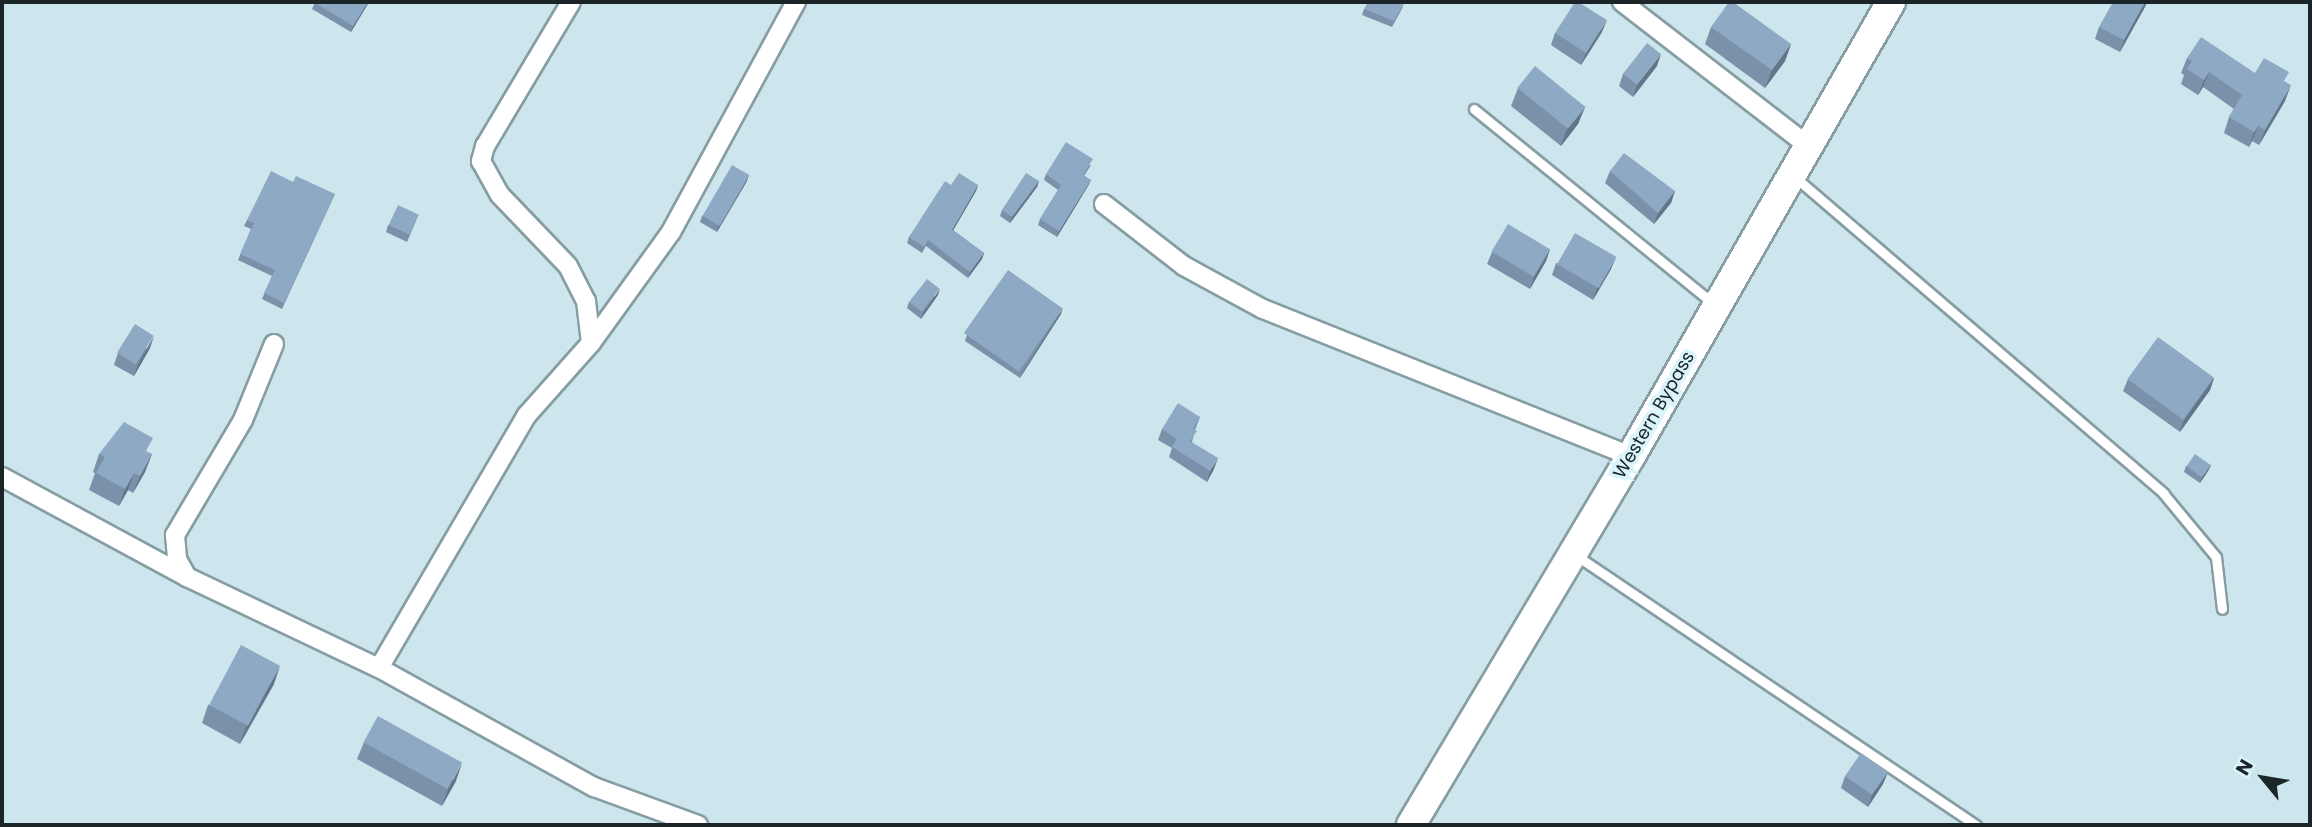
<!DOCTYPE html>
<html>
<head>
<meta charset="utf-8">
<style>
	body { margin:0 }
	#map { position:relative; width:2312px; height:827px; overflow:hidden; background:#cde6ee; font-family:Poppins,sans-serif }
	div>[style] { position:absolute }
	.roads { filter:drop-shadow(2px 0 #859da3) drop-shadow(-2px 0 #859da3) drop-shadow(0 2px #859da3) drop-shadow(0 -2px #859da3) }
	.lane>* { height:9px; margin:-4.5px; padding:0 4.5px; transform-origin:4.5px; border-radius:4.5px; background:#fff }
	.street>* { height:18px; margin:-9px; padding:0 9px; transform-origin:9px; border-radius:9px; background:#fff }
	.primary>* { height:28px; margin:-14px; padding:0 14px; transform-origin:14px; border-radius:14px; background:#fff }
	.wall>* { inset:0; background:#7a91a9 }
	.shaded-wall>* { inset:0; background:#637689 }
	.building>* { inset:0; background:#8ea9c4; transform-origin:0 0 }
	span { translate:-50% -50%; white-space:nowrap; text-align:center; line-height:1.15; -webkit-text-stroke:7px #daf4fb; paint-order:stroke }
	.street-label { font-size:18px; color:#1b2427 }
	.frame { position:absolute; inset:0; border:4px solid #1b2427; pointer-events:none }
	.north { position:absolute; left:2228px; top:743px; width:70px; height:70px; -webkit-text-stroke:5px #daf4fb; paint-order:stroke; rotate:300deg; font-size:19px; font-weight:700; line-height:28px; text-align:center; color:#1b2427 }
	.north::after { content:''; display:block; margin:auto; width:24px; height:32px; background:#1b2427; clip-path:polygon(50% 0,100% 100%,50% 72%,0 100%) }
</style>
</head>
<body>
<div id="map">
	<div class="roads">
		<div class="lane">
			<div style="left:1474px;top:109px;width:311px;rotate:39.1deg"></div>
			<div style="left:1796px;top:178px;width:484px;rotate:40.6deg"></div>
			<div style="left:2163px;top:493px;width:83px;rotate:50.4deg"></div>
			<div style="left:2216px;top:557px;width:52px;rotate:83.4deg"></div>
			<div style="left:1574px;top:554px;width:485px;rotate:34deg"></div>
		</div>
		<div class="street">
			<div style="left:571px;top:2px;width:168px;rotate:120.8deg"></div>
			<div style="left:485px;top:146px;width:16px;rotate:105deg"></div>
			<div style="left:481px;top:161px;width:39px;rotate:61deg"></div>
			<div style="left:500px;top:195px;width:98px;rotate:46.2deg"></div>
			<div style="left:568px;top:266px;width:39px;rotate:63deg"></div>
			<div style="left:586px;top:301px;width:42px;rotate:83.2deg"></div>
			<div style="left:1622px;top:2px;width:235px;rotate:37.7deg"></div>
			<div style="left:1104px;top:204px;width:101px;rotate:37.8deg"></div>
			<div style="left:1184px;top:266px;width:90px;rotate:28.6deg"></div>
			<div style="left:1263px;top:309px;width:396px;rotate:21.8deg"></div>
			<div style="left:274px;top:344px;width:82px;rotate:112.2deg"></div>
			<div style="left:243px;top:420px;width:134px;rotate:120.6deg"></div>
			<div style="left:175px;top:535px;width:24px;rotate:85deg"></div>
			<div style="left:177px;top:559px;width:21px;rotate:61deg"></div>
			<div style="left:187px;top:577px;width:212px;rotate:25.4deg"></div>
			<div style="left:379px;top:668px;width:246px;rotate:29deg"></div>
			<div style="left:594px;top:787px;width:111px;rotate:20.1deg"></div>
			<div style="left:2px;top:477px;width:210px;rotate:28.4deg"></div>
			<div style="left:379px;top:668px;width:293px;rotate:-59.7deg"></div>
			<div style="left:527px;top:415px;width:96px;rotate:-48.4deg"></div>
			<div style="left:591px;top:343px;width:137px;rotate:-54.2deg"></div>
			<div style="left:671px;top:232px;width:262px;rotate:-61.5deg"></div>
		</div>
		<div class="primary">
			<div style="left:1411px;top:825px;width:430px;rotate:-59.2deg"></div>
			<div style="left:1631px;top:456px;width:523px;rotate:-60.2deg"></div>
		</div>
	</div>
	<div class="wall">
		<div style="clip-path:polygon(315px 2px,369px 2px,351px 32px,312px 9px)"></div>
		<div style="clip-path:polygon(2146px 5px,2120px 52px,2095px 39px,2099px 27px)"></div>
		<div style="clip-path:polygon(1403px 7px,1392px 27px,1362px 15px,1364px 9px)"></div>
		<div style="clip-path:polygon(1711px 27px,1791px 44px,1785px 61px,1765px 88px,1705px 44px)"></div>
		<div style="clip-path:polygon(1602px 32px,1581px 65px,1551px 45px,1555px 33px)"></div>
		<div style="clip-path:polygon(2187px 58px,2255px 73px,2285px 82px,2285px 101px,2259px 145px,2252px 141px,2249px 147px,2224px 133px,2229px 117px,2234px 109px,2203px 87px,2198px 95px,2181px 84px,2184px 75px,2181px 73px)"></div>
		<div style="clip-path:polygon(1657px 66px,1633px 97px,1619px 86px,1623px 74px)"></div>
		<div style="clip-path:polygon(1518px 88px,1585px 107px,1578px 124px,1561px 146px,1511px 106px)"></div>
		<div style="clip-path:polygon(1091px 165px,1084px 176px,1091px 180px,1088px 186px,1057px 237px,1038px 225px,1040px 219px,1058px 190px,1044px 180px,1046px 174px)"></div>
		<div style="clip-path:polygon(1610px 171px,1675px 191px,1671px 203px,1654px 224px,1605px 183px)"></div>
		<div style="clip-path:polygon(747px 181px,717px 232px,700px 222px,702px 216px)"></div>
		<div style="clip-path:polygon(1039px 181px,1037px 187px,1010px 223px,1000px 216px,1002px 210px)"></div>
		<div style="clip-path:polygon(293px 182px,335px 194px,282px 309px,262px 299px,272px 276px,238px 260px,251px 229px,244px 226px,247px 220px)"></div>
		<div style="clip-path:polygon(951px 185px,978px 185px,976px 191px,953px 230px,984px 253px,982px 259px,968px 278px,926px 246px,922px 253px,907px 243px,909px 237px)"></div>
		<div style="clip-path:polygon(416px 221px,407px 242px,386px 232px,388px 225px)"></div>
		<div style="clip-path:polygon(1550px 249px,1546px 261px,1530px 289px,1487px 264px,1492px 252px)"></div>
		<div style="clip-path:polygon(1556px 263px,1611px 269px,1593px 300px,1552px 275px)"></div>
		<div style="clip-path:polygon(938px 295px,921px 319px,907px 308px,909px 302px)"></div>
		<div style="clip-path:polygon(1061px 314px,1020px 378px,965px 341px,967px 335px)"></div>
		<div style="clip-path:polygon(150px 348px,134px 376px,114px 365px,118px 353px)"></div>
		<div style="clip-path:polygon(2214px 378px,2210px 390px,2180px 432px,2123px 391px,2128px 379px)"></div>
		<div style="clip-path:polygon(1200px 417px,1195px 430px,1192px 442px,1214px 469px,1207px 482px,1169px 457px,1172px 448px,1158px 440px,1162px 429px)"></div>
		<div style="clip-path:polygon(148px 453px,152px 454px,145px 472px,133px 493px,128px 490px,119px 506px,89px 490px,95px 473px,93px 472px,99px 454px)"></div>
		<div style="clip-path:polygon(2211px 465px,2208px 471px,2200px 483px,2184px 472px,2186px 466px)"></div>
		<div style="clip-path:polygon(274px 684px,240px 744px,202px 723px,208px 705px)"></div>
		<div style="clip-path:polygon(364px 742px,456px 781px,442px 806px,357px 759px)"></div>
		<div style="clip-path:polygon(1888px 772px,1883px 784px,1868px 807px,1841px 788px,1845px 776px)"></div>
	</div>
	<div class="shaded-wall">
		<div style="clip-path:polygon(368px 2px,369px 2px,351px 32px,353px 26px)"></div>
		<div style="clip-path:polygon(2145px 2px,2147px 2px,2146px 5px,2120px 52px,2124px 40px)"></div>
		<div style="clip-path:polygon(1607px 20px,1602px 32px,1581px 65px,1586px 53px)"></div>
		<div style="clip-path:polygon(1791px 44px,1785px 61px,1765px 88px,1772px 70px)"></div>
		<div style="clip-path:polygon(1661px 54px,1657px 66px,1633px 97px,1637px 85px)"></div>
		<div style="clip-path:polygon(2209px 72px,2203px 87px,2198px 95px,2204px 80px)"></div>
		<div style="clip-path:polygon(2291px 85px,2285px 101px,2259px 145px,2265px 130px)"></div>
		<div style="clip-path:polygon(1585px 107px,1578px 124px,1561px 146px,1567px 129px)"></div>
		<div style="clip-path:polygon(2258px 126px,2252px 141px,2249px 147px,2254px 132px)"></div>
		<div style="clip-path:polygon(749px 175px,747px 181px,717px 232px,719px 226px)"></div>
		<div style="clip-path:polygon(1091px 180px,1088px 186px,1057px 237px,1059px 231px)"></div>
		<div style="clip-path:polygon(1039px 181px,1037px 187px,1010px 223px,1012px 217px)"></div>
		<div style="clip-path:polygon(978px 185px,976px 191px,950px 236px,952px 230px)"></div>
		<div style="clip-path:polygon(1675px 191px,1671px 203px,1654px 224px,1658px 213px)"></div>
		<div style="clip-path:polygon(1550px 249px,1546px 261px,1530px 289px,1534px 277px)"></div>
		<div style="clip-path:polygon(984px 253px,982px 259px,968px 278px,970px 272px)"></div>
		<div style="clip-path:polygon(1616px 257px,1611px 269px,1593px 300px,1597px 288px)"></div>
		<div style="clip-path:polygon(940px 289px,938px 295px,921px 319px,923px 313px)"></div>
		<div style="clip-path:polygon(1063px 308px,1061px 314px,1020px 378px,1023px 372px)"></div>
		<div style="clip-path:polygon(154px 336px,150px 348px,134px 376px,138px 364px)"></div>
		<div style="clip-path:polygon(2214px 378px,2210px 390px,2180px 432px,2184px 420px)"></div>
		<div style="clip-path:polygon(152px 454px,145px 472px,133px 493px,140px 476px)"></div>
		<div style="clip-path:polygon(1218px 458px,1214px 469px,1207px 482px,1210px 471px)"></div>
		<div style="clip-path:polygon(2211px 465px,2208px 471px,2200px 483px,2202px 477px)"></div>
		<div style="clip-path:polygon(134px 473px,128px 490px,119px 506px,125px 489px)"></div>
		<div style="clip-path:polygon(280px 666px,274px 684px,240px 744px,246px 727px)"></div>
		<div style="clip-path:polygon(462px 763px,456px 781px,442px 806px,448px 789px)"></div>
		<div style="clip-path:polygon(1888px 772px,1883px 784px,1868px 807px,1872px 795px)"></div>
	</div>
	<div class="building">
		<div style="clip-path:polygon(315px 2px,368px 2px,353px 26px,315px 3px)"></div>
		<div style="clip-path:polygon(1368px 2px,1405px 2px,1394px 21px,1364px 9px)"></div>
		<div style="clip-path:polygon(1575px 2px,1578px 2px,1607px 20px,1586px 53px,1555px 33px)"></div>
		<div style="clip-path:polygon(1729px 2px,1733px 2px,1791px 44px,1772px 70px,1711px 27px)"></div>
		<div style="clip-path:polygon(2113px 2px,2145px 2px,2124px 40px,2099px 27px)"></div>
		<div style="clip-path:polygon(2201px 37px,2255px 73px,2264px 58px,2289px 72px,2284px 81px,2291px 85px,2265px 130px,2258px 126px,2254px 132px,2229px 117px,2242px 95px,2209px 72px,2204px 80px,2187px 69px,2192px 61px,2187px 58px)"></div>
		<div style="left:1647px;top:43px;width:18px;height:39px;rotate:38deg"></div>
		<div style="left:1535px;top:66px;width:65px;height:28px;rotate:39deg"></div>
		<div style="clip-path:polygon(1066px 142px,1093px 159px,1083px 175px,1091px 180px,1059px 231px,1040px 219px,1061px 185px,1046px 174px)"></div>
		<div style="clip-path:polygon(1624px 153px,1675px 191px,1658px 213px,1610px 171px)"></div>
		<div style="left:732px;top:165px;width:20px;height:59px;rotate:30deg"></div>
		<div style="clip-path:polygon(271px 171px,293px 182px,296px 176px,335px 194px,284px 303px,264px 293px,275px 270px,240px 254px,254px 223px,247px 220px)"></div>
		<div style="clip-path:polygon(959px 173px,978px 185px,952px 230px,984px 253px,970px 272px,928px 240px,924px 247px,909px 237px,945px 181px,951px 185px)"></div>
		<div style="clip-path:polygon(1026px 173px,1039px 181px,1012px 217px,1002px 210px)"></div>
		<div style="left:398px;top:205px;width:23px;height:22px;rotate:25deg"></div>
		<div style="left:1508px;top:224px;width:49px;height:32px;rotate:31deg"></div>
		<div style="left:1575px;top:233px;width:48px;height:36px;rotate:30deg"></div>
		<div style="left:1008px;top:270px;width:67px;height:77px;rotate:35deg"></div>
		<div style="left:927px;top:279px;width:16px;height:29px;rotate:38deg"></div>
		<div style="left:135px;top:324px;width:22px;height:34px;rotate:32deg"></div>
		<div style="left:2158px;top:337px;width:69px;height:52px;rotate:36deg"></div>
		<div style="clip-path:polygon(1178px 403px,1200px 417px,1193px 429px,1197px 431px,1190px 441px,1218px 458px,1210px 471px,1172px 447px,1177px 439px,1162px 429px)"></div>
		<div style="clip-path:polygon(124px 422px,153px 438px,146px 451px,152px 454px,140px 476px,134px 473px,125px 489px,96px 473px,105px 457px,99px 454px)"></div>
		<div style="left:2195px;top:454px;width:19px;height:15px;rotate:35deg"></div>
		<div style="left:241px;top:645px;width:44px;height:68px;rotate:28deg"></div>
		<div style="left:378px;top:716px;width:96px;height:30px;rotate:29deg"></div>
		<div style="left:1861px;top:753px;width:33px;height:28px;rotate:35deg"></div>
	</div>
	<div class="street-label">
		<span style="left:1654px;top:415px;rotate:-60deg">Western Bypass</span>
	</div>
	<div class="frame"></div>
	<div class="north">N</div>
</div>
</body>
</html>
